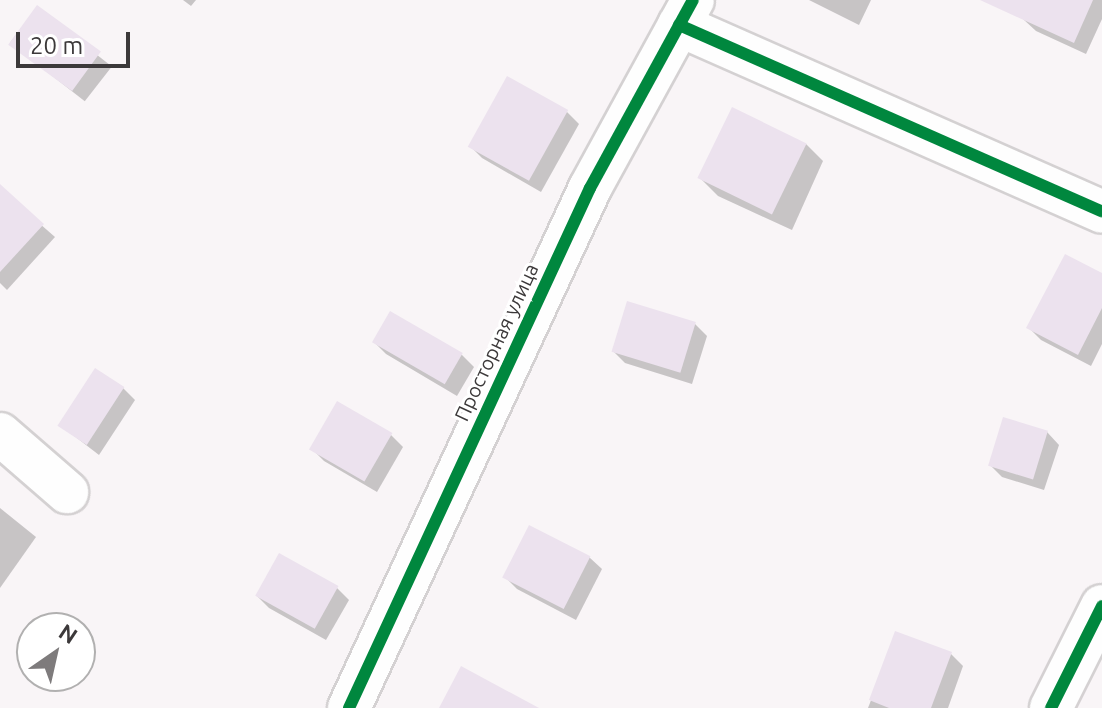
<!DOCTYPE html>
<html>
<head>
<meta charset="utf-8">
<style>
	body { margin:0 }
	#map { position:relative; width:1102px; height:708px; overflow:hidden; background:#f9f5f7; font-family:Ubuntu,sans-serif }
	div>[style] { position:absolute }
	.shadow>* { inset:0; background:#0003; transform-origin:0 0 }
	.building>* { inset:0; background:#ece2ee; transform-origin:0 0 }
	.roads { filter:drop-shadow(2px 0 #d4d1d2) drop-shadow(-2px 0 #d4d1d2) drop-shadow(0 2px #d4d1d2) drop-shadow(0 -2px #d4d1d2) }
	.street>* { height:42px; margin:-21px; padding:0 21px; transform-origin:21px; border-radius:21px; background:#fefefe }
	.cycleway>* { height:12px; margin:-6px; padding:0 6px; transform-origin:6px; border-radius:6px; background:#00873e }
	span { translate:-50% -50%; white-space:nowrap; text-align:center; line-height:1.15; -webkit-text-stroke:6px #fff; paint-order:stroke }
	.street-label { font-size:20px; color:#3c393a }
	.north { position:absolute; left:16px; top:612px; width:80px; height:80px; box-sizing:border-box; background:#fff; border:2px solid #b1b0b0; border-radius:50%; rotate:34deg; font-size:22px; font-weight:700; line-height:32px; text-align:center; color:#3c393a }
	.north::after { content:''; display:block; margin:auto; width:28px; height:36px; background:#7e7b7c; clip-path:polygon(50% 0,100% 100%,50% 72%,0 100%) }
	.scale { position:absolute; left:16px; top:32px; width:114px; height:36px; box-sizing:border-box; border:4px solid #3c393a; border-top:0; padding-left:10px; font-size:24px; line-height:28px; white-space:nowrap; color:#3c393a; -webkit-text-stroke:6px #fff; paint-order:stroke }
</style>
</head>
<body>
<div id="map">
	<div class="shadow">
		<div style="clip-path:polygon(183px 0,196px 0,191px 6px)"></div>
		<div style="clip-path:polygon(809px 0,871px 0,859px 25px)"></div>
		<div style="clip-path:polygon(1032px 0,1102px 0,1102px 19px,1086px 54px,1036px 31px,1023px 19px)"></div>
		<div style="left:37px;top:8px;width:95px;height:44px;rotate:38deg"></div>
		<div style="clip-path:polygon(508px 78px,567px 112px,579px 124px,541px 192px,482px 158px,470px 146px)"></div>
		<div style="clip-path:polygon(806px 144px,823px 161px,792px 230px,718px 196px,701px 179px)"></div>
		<div style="clip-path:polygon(0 189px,55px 237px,7px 290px,0 283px)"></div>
		<div style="clip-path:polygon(1102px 275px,1102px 344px,1091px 366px,1041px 340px,1029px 328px)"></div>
		<div style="clip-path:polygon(695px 324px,707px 336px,692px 384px,625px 363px,613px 351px)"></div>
		<div style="clip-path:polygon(374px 342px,462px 355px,474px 367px,457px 396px,386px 354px)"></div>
		<div style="clip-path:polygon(123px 388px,135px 400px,99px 455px,60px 425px)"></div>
		<div style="clip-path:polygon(1047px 432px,1059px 445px,1044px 490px,1002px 477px,990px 465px)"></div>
		<div style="clip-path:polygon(391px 435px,403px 447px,377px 492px,324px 461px,312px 449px)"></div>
		<div style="clip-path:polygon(0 508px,36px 537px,0 588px)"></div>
		<div style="clip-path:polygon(589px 557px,602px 569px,576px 620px,517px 589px,505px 577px)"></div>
		<div style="clip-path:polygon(337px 588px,349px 600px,326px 640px,269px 608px,257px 596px)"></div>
		<div style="clip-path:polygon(897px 633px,951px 654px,963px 666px,948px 708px,868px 708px)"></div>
	</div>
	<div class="building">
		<div style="clip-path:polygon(980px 0,1093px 0,1074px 43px)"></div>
		<div style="left:37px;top:5px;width:79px;height:49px;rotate:36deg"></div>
		<div style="left:507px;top:76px;width:70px;height:81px;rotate:29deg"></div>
		<div style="left:732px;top:107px;width:83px;height:79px;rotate:26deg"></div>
		<div style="clip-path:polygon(0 184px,44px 224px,0 272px)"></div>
		<div style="clip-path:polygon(1065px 254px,1102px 273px,1102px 308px,1078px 355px,1026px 328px)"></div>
		<div style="left:627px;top:301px;width:72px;height:53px;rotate:17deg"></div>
		<div style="left:390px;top:311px;width:84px;height:36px;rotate:30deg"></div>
		<div style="left:95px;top:368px;width:35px;height:69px;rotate:33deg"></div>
		<div style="left:337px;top:401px;width:64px;height:56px;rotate:30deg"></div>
		<div style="left:1003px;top:417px;width:47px;height:51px;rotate:17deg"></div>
		<div style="left:529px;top:525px;width:69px;height:59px;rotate:27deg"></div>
		<div style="left:279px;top:553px;width:68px;height:49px;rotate:29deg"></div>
		<div style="clip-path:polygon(895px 631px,952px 652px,931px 708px,889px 708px,869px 700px)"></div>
		<div style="clip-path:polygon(461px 666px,539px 708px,439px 708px)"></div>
	</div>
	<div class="roads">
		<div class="street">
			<div style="left:679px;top:25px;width:462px;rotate:23.8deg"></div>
			<div style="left:0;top:434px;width:89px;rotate:40.9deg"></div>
			<div style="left:349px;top:708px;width:573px;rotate:-65.13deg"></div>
			<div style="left:590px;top:188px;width:214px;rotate:-61.3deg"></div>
			<div style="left:1051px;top:708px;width:114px;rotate:-63.4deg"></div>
		</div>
	</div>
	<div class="cycleway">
		<div style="left:679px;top:25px;width:462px;rotate:23.8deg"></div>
		<div style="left:349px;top:708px;width:573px;rotate:-65.13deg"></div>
		<div style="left:590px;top:188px;width:214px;rotate:-61.3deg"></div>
		<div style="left:1051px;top:708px;width:114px;rotate:-63.4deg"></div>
	</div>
	<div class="street-label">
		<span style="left:496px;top:342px;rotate:-65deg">Просторная улица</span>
	</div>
	<div class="north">N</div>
	<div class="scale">20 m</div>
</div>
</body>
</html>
